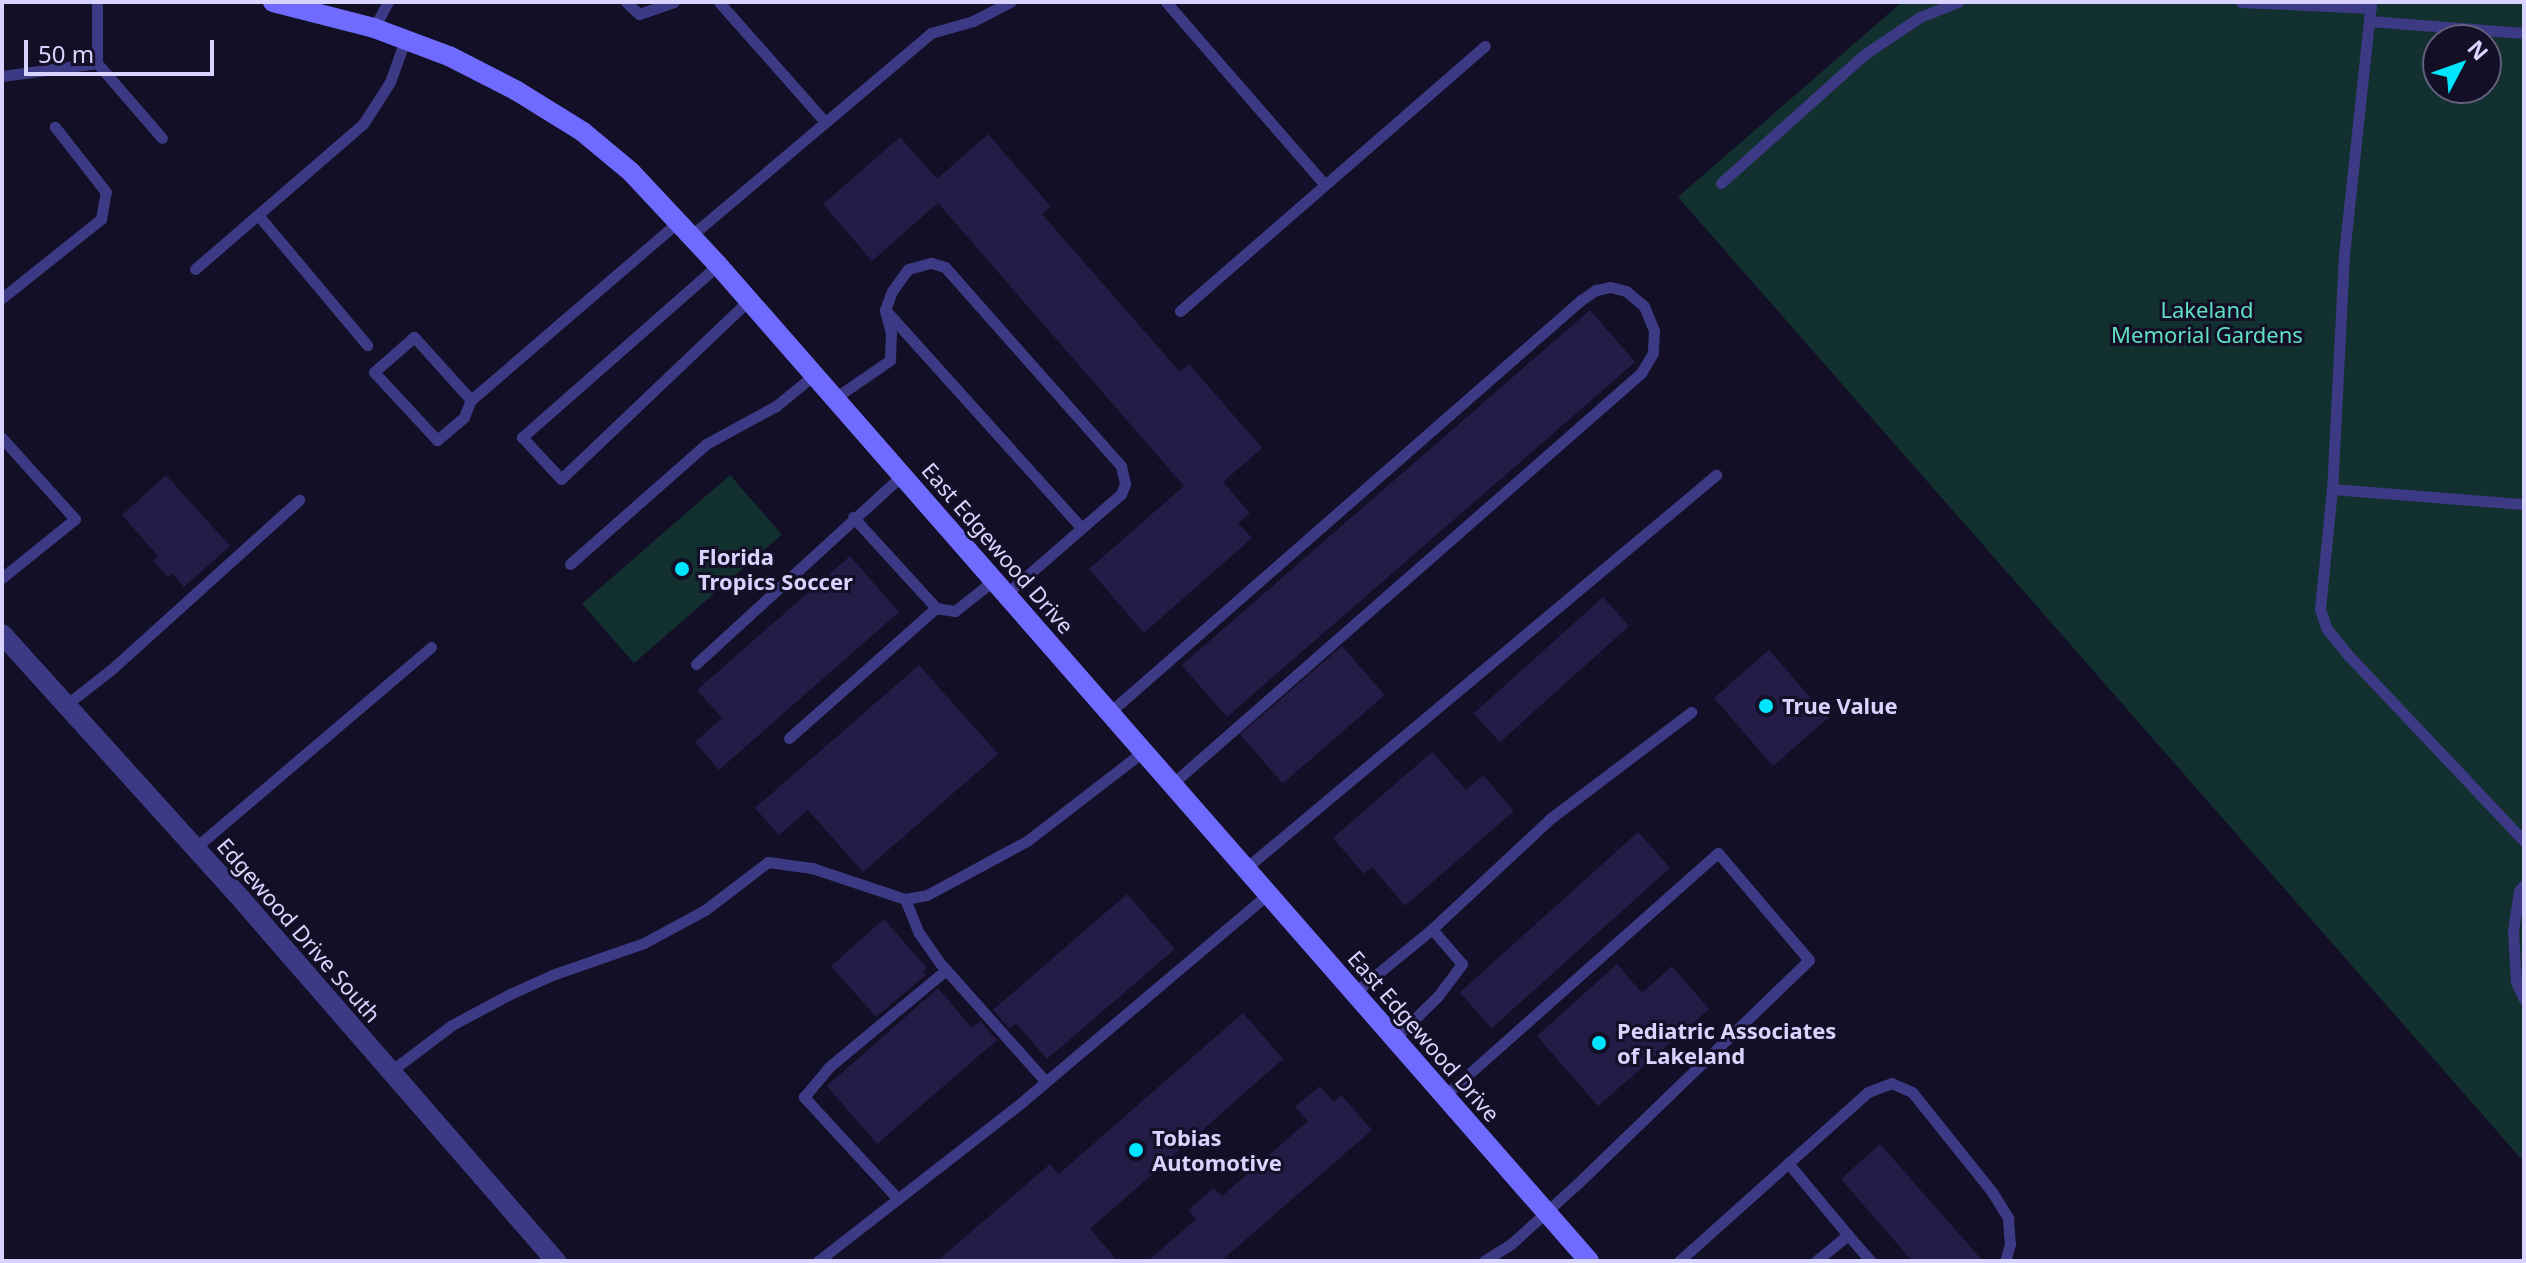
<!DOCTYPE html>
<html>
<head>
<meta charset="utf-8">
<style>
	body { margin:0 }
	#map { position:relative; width:2526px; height:1263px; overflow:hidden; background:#130f26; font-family:"Noto Sans",sans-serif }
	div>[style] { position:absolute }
	.green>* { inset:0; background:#12302f; transform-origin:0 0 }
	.building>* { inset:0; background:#241b47; transform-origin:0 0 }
	.service>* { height:11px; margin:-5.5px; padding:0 5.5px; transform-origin:5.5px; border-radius:5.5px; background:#3d3a85 }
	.tertiary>* { height:20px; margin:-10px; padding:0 10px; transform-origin:10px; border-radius:10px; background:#3d3a85 }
	.secondary>* { height:20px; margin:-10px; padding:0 10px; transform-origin:10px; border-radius:10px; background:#6f6bff }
	.dots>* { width:22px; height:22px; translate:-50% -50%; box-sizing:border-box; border:4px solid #130f26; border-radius:50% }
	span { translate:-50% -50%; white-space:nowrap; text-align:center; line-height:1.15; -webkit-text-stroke:6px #130f26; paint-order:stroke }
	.park-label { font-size:22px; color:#5fe0c0 }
	.street-label { font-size:22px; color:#d9d4ff }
	.poi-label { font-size:22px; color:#d9d4ff; font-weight:700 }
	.left { translate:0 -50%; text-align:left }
	.frame { position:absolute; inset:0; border:4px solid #d9d4ff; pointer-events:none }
	.north { position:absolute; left:2422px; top:24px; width:80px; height:80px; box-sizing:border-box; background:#130f26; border:2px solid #625e7d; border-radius:50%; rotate:49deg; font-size:22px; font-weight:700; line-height:32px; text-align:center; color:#d9d4ff }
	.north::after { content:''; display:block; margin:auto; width:28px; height:36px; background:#00e5ff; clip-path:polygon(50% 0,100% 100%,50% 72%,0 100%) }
	.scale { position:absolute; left:24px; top:40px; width:190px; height:36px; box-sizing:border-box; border:4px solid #d9d4ff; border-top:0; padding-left:10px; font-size:24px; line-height:28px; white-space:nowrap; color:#d9d4ff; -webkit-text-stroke:6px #130f26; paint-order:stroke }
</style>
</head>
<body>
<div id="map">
	<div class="green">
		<div style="clip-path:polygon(evenodd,1902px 2px,2524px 2px,2524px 1162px,1678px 197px,1902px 2px,2438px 40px,2486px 40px,2486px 88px,2438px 88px,2438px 40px)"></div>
		<div style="left:730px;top:475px;width:79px;height:196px;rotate:49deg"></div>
	</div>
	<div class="building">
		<div style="clip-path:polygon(988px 134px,1051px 207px,1042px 214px,1180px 372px,1189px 364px,1262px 448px,1223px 482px,1250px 513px,1238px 523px,1252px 538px,1144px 633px,1089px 569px,1184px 486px,938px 203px,872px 261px,823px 204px,900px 137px,937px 179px)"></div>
		<div style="left:1590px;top:310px;width:69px;height:541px;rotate:49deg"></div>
		<div style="clip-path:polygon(166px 475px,230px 546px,184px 587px,172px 573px,168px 577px,153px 561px,158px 556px,122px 515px)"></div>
		<div style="clip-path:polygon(850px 556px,899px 612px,719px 770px,695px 742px,722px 718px,697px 690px)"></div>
		<div style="left:1603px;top:597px;width:39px;height:174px;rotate:48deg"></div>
		<div style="left:1342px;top:646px;width:65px;height:135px;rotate:49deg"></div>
		<div style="left:1769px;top:650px;width:90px;height:73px;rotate:49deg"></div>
		<div style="clip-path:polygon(919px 665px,998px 754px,863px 872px,808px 810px,779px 835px,755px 808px)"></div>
		<div style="clip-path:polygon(1432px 752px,1466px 790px,1483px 775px,1514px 811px,1405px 906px,1372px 867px,1364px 874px,1333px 838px)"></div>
		<div style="left:1638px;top:832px;width:48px;height:240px;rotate:48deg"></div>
		<div style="clip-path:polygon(1127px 894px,1175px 949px,1047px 1059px,1016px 1023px,1010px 1029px,993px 1010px)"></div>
		<div style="clip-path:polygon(884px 919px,927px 968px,923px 972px,926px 975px,876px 1017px,831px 966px)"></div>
		<div style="clip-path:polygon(1617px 964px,1642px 993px,1672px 966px,1709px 1009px,1598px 1106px,1537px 1036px)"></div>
		<div style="clip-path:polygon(938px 988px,972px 1028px,980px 1021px,997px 1040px,877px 1144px,827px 1086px)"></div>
		<div style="clip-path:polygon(1243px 1013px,1283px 1059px,1090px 1229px,1118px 1261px,937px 1261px,1050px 1164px,1059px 1174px)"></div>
		<div style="clip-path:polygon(1320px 1086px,1334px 1102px,1341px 1095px,1372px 1130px,1221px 1261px,1148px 1261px,1196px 1219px,1188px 1210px,1214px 1188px,1222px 1196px,1308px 1121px,1295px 1107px)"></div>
		<div style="clip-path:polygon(1880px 1144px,1983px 1261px,1912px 1261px,1841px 1179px)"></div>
	</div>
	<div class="service">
		<div style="left:626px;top:2px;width:18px;rotate:43deg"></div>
		<div style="left:639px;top:14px;width:37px;rotate:-19deg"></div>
		<div style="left:719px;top:2px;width:160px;rotate:48.5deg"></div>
		<div style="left:1166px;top:2px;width:242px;rotate:49deg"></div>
		<div style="left:2241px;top:2px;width:130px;rotate:2.6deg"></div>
		<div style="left:2371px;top:2px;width:254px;rotate:96.1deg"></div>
		<div style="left:2344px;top:255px;width:234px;rotate:92.9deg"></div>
		<div style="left:2332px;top:489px;width:121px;rotate:95.7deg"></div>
		<div style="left:2320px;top:609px;width:21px;rotate:71deg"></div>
		<div style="left:2327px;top:629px;width:35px;rotate:51deg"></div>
		<div style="left:2349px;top:656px;width:255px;rotate:46.6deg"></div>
		<div style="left:2370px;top:21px;width:154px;rotate:4.5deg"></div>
		<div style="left:374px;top:28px;width:30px;rotate:-62deg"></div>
		<div style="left:97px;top:63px;width:61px;rotate:-90deg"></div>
		<div style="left:2px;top:76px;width:96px;rotate:-7.8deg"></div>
		<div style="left:97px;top:63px;width:99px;rotate:49.1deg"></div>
		<div style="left:1721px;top:183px;width:193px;rotate:-41.9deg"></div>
		<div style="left:1865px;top:54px;width:66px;rotate:-33.9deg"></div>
		<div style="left:1920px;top:17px;width:41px;rotate:-21.5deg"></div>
		<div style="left:258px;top:215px;width:170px;rotate:50deg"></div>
		<div style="left:692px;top:235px;width:313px;rotate:-40.2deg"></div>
		<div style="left:931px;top:33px;width:44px;rotate:-15.9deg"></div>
		<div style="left:973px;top:21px;width:42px;rotate:-27.2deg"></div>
		<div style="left:718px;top:265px;width:261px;rotate:138.7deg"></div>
		<div style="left:522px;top:437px;width:57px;rotate:47.1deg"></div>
		<div style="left:561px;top:479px;width:260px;rotate:-43.6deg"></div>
		<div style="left:195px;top:269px;width:222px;rotate:-40.8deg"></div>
		<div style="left:363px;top:124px;width:50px;rotate:-57.3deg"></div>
		<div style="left:390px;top:82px;width:45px;rotate:-70.3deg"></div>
		<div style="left:2px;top:298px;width:127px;rotate:-38.6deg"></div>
		<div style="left:101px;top:219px;width:27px;rotate:-80deg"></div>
		<div style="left:106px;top:192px;width:83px;rotate:-128.1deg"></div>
		<div style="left:1180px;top:311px;width:404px;rotate:-41deg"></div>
		<div style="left:888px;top:313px;width:288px;rotate:48deg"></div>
		<div style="left:835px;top:398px;width:67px;rotate:-34.6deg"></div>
		<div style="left:890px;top:360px;width:27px;rotate:-88deg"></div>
		<div style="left:891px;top:333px;width:24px;rotate:-105deg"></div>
		<div style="left:885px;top:310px;width:20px;rotate:-70deg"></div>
		<div style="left:892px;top:291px;width:27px;rotate:-54deg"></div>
		<div style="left:908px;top:269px;width:24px;rotate:-15deg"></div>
		<div style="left:931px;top:263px;width:15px;rotate:16deg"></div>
		<div style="left:945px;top:267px;width:266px;rotate:48.5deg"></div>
		<div style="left:1121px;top:466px;width:18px;rotate:77deg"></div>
		<div style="left:1125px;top:484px;width:11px;rotate:112deg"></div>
		<div style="left:1121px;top:494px;width:152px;rotate:139deg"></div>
		<div style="left:471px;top:400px;width:85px;rotate:-132.1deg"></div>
		<div style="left:414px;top:337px;width:53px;rotate:138.8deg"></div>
		<div style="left:374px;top:372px;width:93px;rotate:47.2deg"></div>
		<div style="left:437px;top:440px;width:35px;rotate:-40deg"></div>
		<div style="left:464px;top:417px;width:18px;rotate:-68deg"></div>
		<div style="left:471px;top:400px;width:274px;rotate:-40.7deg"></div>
		<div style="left:2px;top:438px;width:109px;rotate:48deg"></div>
		<div style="left:75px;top:519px;width:94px;rotate:141.1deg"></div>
		<div style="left:2332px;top:489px;width:193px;rotate:4.5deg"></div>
		<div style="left:853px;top:517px;width:123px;rotate:47.6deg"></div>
		<div style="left:936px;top:608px;width:19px;rotate:9deg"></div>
		<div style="left:955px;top:611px;width:50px;rotate:-38.5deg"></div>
		<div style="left:570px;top:564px;width:181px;rotate:-41.4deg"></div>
		<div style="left:706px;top:444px;width:80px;rotate:-28.5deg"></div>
		<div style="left:776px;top:406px;width:49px;rotate:-39.2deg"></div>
		<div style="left:696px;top:664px;width:280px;rotate:-42.5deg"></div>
		<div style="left:67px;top:704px;width:58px;rotate:-38deg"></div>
		<div style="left:113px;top:668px;width:251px;rotate:-42.1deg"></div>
		<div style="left:1110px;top:712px;width:626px;rotate:-41.18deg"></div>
		<div style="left:1581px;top:300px;width:18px;rotate:-34deg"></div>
		<div style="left:1596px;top:290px;width:14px;rotate:-12deg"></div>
		<div style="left:1610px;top:287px;width:16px;rotate:14deg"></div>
		<div style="left:1626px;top:291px;width:23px;rotate:40deg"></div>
		<div style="left:1644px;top:306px;width:27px;rotate:68deg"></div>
		<div style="left:1654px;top:331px;width:22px;rotate:93deg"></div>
		<div style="left:1653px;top:353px;width:23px;rotate:121deg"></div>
		<div style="left:1641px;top:373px;width:624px;rotate:138.77deg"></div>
		<div style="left:789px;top:738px;width:196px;rotate:-41.5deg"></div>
		<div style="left:195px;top:848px;width:310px;rotate:-40.4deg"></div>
		<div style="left:1246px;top:868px;width:613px;rotate:-39.9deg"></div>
		<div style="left:2524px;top:885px;width:8px;rotate:130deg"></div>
		<div style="left:2519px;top:891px;width:40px;rotate:98.5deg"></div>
		<div style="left:2513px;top:931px;width:51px;rotate:86.6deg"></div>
		<div style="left:2516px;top:982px;width:19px;rotate:65deg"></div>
		<div style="left:905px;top:899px;width:37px;rotate:68deg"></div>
		<div style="left:919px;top:933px;width:37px;rotate:55deg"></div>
		<div style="left:940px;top:963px;width:159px;rotate:48.3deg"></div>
		<div style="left:1432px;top:929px;width:163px;rotate:-43deg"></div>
		<div style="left:1551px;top:818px;width:176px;rotate:-37.1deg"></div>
		<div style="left:1354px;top:993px;width:101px;rotate:-39.4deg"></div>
		<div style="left:1432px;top:929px;width:46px;rotate:49.4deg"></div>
		<div style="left:1462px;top:964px;width:40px;rotate:127deg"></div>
		<div style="left:1438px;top:996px;width:62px;rotate:135.7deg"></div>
		<div style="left:391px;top:1071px;width:76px;rotate:-37deg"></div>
		<div style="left:452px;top:1025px;width:64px;rotate:-28.2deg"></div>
		<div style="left:508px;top:995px;width:48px;rotate:-24.4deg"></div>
		<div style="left:552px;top:975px;width:97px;rotate:-19.2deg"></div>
		<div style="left:644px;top:943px;width:69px;rotate:-28.4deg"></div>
		<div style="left:705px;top:910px;width:79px;rotate:-37.3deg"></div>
		<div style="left:768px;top:862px;width:44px;rotate:7.8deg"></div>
		<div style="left:812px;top:868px;width:98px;rotate:18.4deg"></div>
		<div style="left:905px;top:899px;width:22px;rotate:-10deg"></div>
		<div style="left:927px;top:895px;width:114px;rotate:-28.4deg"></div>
		<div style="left:1027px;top:841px;width:148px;rotate:-37.6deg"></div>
		<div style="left:1444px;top:1096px;width:366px;rotate:-41.6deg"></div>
		<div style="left:1718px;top:853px;width:140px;rotate:49.6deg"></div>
		<div style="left:1809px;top:960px;width:322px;rotate:136deg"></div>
		<div style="left:1577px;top:1184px;width:89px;rotate:137.7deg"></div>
		<div style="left:1511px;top:1244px;width:32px;rotate:148deg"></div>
		<div style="left:1788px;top:1163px;width:94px;rotate:50.2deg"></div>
		<div style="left:1848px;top:1235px;width:41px;rotate:140.9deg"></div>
		<div style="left:898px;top:1199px;width:139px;rotate:-132.7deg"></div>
		<div style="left:804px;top:1097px;width:39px;rotate:-50deg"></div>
		<div style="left:829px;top:1067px;width:152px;rotate:-39.7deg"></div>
		<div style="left:1848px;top:1235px;width:35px;rotate:49deg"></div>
		<div style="left:818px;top:1261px;width:259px;rotate:-37.9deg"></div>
		<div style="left:1022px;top:1102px;width:324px;rotate:-40.2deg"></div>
		<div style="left:1679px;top:1261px;width:254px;rotate:-41.8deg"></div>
		<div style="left:1868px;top:1092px;width:25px;rotate:-21deg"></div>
		<div style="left:1891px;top:1083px;width:23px;rotate:23deg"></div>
		<div style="left:1912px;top:1092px;width:128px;rotate:51.3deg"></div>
		<div style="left:1992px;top:1192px;width:31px;rotate:58deg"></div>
		<div style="left:2008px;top:1218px;width:26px;rotate:86deg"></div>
		<div style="left:2010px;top:1244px;width:18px;rotate:106deg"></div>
	</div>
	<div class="tertiary">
		<div style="left:2px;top:634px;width:349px;rotate:47.9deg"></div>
		<div style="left:236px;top:893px;width:488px;rotate:49deg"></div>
	</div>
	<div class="secondary">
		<div style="left:273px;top:2px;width:104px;rotate:14.4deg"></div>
		<div style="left:374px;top:28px;width:80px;rotate:20.5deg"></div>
		<div style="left:449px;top:56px;width:76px;rotate:27.2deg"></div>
		<div style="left:517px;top:91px;width:78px;rotate:31.8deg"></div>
		<div style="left:583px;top:132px;width:62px;rotate:39.8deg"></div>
		<div style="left:631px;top:172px;width:127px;rotate:46.9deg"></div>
		<div style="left:718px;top:265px;width:1323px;rotate:48.83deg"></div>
	</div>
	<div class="dots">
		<div style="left:682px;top:569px;background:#00e5ff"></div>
		<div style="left:1766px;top:706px;background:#00e5ff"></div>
		<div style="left:1599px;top:1043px;background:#00e5ff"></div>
		<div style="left:1136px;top:1150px;background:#00e5ff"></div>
	</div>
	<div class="park-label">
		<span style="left:2207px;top:322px">Lakeland<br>Memorial Gardens</span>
	</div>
	<div class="street-label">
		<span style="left:998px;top:548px;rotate:49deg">East Edgewood Drive</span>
		<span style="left:299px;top:930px;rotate:49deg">Edgewood Drive South</span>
		<span style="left:1424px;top:1036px;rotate:49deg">East Edgewood Drive</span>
	</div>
	<div class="poi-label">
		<span class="left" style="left:698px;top:569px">Florida<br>Tropics Soccer</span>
		<span class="left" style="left:1782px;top:706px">True Value</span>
		<span class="left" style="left:1617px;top:1043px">Pediatric Associates<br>of Lakeland</span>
		<span class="left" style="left:1152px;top:1150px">Tobias<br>Automotive</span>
	</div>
	<div class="frame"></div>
	<div class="north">N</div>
	<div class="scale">50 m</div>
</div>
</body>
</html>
